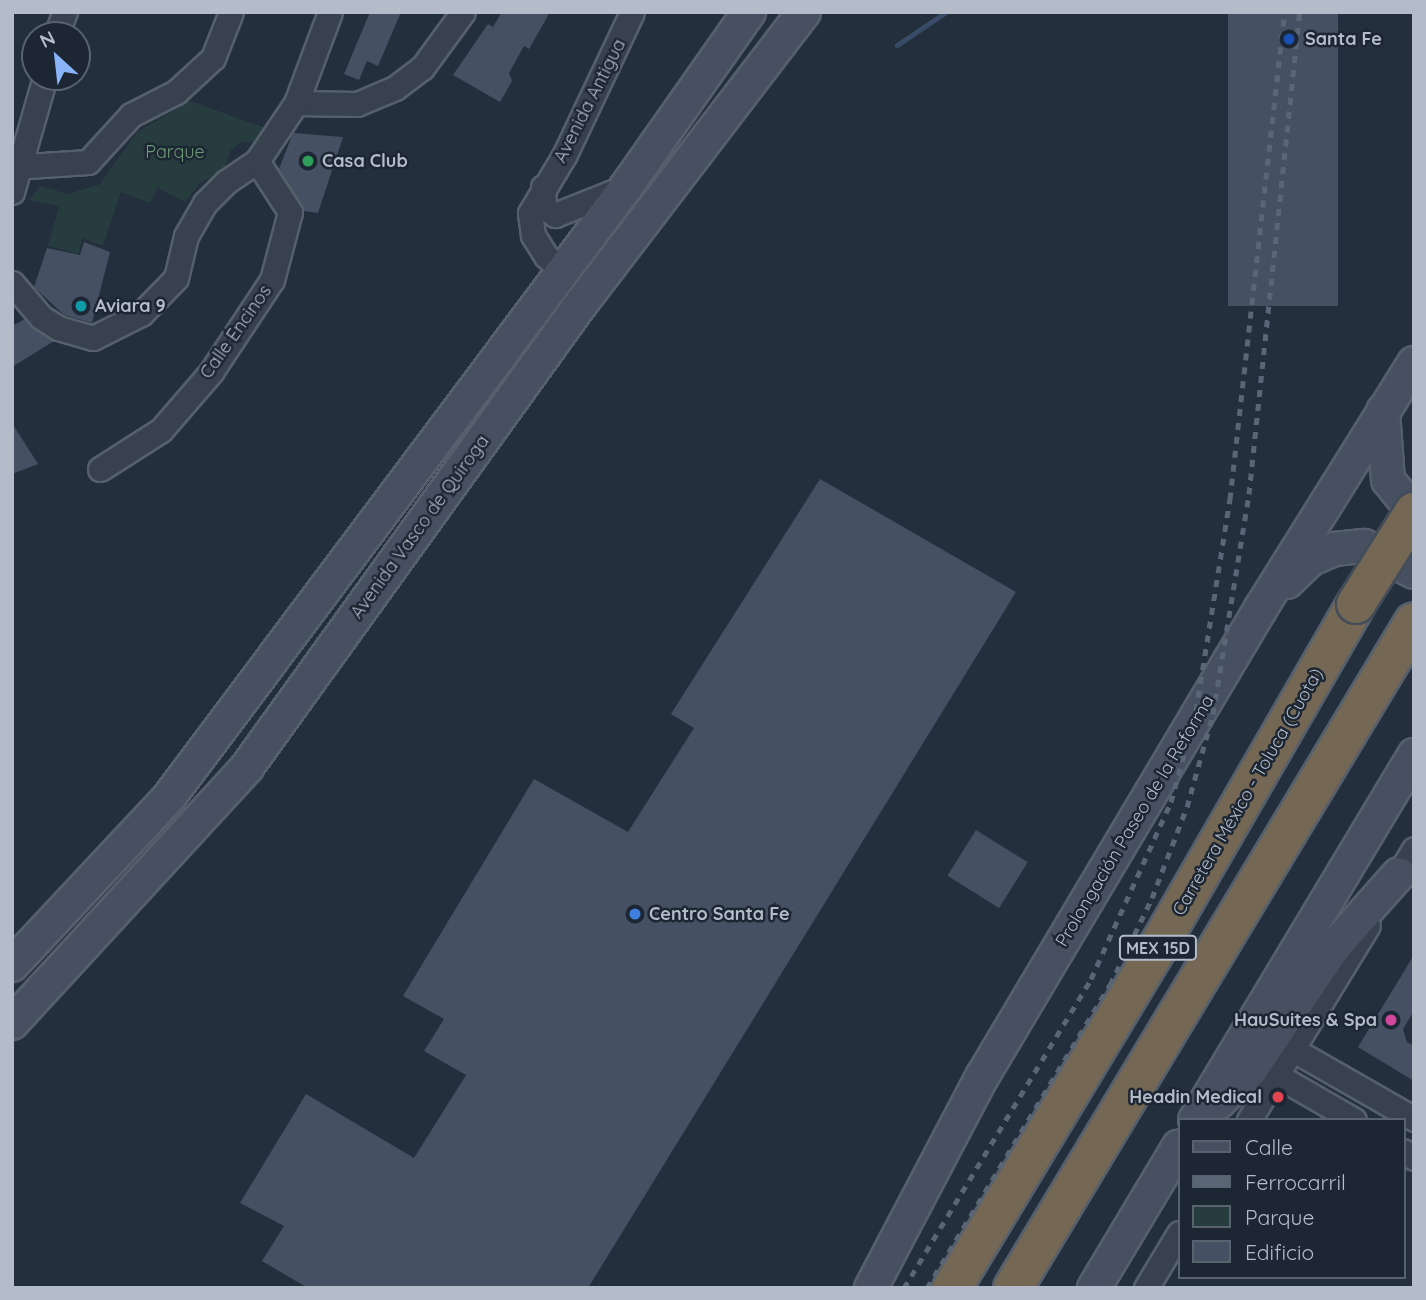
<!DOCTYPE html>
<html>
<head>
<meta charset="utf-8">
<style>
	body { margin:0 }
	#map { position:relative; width:1426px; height:1300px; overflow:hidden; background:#242f3e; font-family:Quicksand,sans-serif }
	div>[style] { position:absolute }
	.green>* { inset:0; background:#263c3f }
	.stream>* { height:5px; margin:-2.5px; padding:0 2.5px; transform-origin:2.5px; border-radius:2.5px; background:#394c67 }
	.building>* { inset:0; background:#455162; transform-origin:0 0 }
	.roads { filter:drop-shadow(2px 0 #565f6c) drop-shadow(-2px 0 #565f6c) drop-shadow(0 2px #565f6c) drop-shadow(0 -2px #565f6c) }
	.minor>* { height:23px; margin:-11.5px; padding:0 11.5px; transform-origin:11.5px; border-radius:11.5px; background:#38414e }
	.secondary>* { height:32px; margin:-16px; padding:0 16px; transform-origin:16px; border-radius:16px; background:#465061 }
	.motorway>* { height:38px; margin:-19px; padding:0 19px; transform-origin:19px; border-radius:19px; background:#746855 }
	.rail>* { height:5px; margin-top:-2.5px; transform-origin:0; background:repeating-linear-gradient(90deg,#5a6575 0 7px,transparent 0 14px) }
	.bridges { filter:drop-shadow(2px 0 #434c59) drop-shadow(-2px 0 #434c59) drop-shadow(0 2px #434c59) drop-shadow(0 -2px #434c59) }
	.motorway-bridge>* { height:38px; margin:-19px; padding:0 19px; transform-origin:19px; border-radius:19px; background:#746855 }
	.dots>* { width:19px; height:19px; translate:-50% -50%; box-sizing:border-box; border:4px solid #1d2633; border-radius:50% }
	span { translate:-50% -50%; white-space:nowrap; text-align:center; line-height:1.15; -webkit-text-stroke:5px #1d2633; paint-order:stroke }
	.shield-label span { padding:2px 5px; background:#1d2633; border:2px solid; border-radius:5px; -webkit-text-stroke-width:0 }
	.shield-label { font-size:16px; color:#b4bcc9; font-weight:700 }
	.poi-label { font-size:18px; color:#b4bcc9; font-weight:700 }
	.left { translate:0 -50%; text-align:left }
	.right { translate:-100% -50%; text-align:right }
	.street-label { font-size:18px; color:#b4bcc9 }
	.park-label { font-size:18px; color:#6b9a76 }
	.frame { position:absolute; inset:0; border:14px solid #b4bcc9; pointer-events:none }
	.legend { position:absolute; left:1178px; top:1118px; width:228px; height:161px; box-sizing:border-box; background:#1d2633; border:2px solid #59626f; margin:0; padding:9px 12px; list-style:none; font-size:21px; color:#b4bcc9 }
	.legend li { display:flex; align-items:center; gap:14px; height:35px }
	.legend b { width:35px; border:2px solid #59626f }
	.north { position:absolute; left:21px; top:21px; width:70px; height:70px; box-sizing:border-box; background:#1d2633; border:2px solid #59626f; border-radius:50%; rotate:333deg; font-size:19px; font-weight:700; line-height:28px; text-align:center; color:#b4bcc9 }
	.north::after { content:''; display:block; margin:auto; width:24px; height:32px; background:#8ab4f8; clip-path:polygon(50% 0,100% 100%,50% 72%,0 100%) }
</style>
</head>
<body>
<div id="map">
	<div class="green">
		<div style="clip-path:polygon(190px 101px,265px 128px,257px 142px,241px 142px,230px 151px,224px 172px,200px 183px,185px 202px,158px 188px,150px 203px,121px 192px,103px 246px,82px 238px,79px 254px,48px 246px,59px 206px,29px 200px,40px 186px,68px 194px,100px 184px,137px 132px)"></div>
	</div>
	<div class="stream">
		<div style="left:897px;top:45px;width:59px;rotate:-34deg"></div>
	</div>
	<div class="building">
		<div style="clip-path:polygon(370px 12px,401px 12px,378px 66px,367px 61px,359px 80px,344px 74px)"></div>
		<div style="clip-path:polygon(502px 12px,550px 12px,529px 49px,524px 46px,509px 73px,512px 81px,500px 102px,453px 75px,488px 24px,493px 27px)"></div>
		<div style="left:1228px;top:12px;width:110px;height:294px"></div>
		<div style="clip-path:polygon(293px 133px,343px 137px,318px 213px,304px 211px,279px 169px)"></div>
		<div style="clip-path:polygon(84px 242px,110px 252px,92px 323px,64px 315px,34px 287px,47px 248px,80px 255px)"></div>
		<div style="clip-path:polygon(25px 319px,54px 341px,12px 367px,12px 326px)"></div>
		<div style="clip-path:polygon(12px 423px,38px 464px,12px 474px)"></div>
		<div style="clip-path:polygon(820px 479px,1016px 592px,588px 1288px,308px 1288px,262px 1261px,284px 1226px,240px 1203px,306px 1094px,414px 1158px,466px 1075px,424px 1051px,444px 1019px,403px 996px,534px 779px,628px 832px,694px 728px,671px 714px)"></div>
		<div style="left:976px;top:830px;width:61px;height:54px;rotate:32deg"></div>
		<div style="clip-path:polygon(1414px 955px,1414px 1011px,1403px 1029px,1407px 1042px,1414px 1046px,1414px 1081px,1358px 1047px)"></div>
	</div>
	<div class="roads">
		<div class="minor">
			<div style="left:56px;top:35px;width:25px;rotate:-69deg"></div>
			<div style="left:296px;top:103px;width:61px;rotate:0.9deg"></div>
			<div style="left:357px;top:104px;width:41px;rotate:-22.8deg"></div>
			<div style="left:395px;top:88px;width:34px;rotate:-37deg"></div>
			<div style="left:422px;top:68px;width:69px;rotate:-53.8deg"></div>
			<div style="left:12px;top:167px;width:76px;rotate:-3.8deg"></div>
			<div style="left:88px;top:162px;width:64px;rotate:-47.5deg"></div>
			<div style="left:131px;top:115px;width:51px;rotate:-27.1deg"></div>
			<div style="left:176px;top:92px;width:50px;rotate:-42.6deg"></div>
			<div style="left:213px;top:58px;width:49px;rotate:-68.6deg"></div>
			<div style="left:543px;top:187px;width:20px;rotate:87deg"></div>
			<div style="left:544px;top:207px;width:14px;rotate:36deg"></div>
			<div style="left:555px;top:215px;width:75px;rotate:-21.8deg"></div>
			<div style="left:12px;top:192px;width:120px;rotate:-74deg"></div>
			<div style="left:563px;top:270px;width:22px;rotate:-141deg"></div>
			<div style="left:546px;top:256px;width:25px;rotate:-122deg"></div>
			<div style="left:533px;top:235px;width:22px;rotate:-98deg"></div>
			<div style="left:530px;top:213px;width:69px;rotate:-59.3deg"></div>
			<div style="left:565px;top:154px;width:157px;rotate:-64.7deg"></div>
			<div style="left:12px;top:283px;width:45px;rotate:49.5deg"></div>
			<div style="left:41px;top:317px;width:20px;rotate:33deg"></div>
			<div style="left:58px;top:328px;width:36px;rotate:16deg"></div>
			<div style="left:93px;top:338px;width:54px;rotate:-26.6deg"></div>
			<div style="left:141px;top:314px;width:50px;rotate:-45.8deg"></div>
			<div style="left:176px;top:278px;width:43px;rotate:-76.6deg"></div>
			<div style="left:186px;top:236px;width:38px;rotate:-60deg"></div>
			<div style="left:205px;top:203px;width:30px;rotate:-45deg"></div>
			<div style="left:226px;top:182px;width:37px;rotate:-34deg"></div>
			<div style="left:257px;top:161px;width:70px;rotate:-56.1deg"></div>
			<div style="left:296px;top:103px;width:97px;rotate:-69.5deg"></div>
			<div style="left:100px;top:469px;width:72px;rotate:-32.6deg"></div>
			<div style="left:161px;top:430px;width:77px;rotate:-49.2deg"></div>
			<div style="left:211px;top:372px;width:110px;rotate:-56.5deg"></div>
			<div style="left:272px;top:280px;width:70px;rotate:-75.2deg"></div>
			<div style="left:290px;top:212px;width:61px;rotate:-122.9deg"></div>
			<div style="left:1391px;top:887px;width:44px;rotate:-58.8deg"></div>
			<div style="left:1292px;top:1049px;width:141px;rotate:29.8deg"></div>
			<div style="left:1276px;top:1075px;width:90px;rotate:30deg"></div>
			<div style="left:1249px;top:1120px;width:228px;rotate:-58.6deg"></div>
			<div style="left:1403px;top:1151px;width:13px;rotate:32deg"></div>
			<div style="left:1146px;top:1288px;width:64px;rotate:-59deg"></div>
		</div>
		<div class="secondary">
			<div style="left:1383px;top:411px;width:69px;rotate:85.9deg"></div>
			<div style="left:1388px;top:480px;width:41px;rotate:50.9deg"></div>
			<div style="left:1287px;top:582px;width:33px;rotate:-44deg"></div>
			<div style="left:1311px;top:559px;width:25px;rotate:-23deg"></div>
			<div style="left:1334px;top:549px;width:30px;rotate:-6deg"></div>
			<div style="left:1364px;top:546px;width:56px;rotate:27.5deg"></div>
			<div style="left:12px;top:965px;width:230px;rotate:-46.9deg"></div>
			<div style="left:169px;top:797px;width:762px;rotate:-53.16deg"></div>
			<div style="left:626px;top:187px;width:214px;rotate:-54.9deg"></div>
			<div style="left:12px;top:1023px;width:348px;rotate:-47.4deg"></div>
			<div style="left:247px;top:767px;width:570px;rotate:-54.22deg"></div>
			<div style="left:580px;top:305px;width:369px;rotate:-52.6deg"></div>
			<div style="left:1219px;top:1102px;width:44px;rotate:-45deg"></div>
			<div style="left:1250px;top:1071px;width:151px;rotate:-55.8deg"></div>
			<div style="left:1335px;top:946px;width:96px;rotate:-48.4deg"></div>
			<div style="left:1195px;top:1120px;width:426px;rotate:-59deg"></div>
			<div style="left:871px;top:1288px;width:238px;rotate:-62.3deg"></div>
			<div style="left:982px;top:1077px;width:546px;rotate:-59.25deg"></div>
			<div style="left:1261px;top:608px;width:289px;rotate:-58deg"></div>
			<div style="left:1094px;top:1288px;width:165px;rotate:-59.1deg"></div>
		</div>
		<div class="motorway">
			<div style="left:952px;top:1288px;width:398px;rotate:-58.9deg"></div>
			<div style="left:1158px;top:947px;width:396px;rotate:-60deg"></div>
			<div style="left:1013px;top:1288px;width:777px;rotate:-58.95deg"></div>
		</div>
	</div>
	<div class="rail">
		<div style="left:904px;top:1288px;width:361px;rotate:-58.8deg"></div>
		<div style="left:1091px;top:979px;width:194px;rotate:-65.7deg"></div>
		<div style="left:1171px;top:802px;width:94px;rotate:-74.6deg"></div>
		<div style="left:1196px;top:711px;width:215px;rotate:-80.9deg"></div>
		<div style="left:1230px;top:499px;width:490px;rotate:-83.6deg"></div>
		<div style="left:927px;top:1288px;width:354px;rotate:-58.9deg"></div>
		<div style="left:1110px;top:985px;width:97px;rotate:-64.2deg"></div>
		<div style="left:1152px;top:898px;width:97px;rotate:-69deg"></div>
		<div style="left:1187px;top:807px;width:97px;rotate:-74.4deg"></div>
		<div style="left:1213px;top:714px;width:223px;rotate:-80.7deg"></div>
		<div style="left:1249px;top:494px;width:485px;rotate:-84deg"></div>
	</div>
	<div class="bridges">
		<div class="motorway-bridge">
			<div style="left:1356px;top:604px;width:109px;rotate:-57.8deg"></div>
		</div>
	</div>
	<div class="dots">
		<div style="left:1289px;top:39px;background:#1a4fb4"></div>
		<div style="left:308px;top:161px;background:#2e9e5b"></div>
		<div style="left:81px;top:306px;background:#0f9aa8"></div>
		<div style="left:635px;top:914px;background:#3f7fe0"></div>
		<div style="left:1391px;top:1020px;background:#d1479c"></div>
		<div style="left:1278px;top:1097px;background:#e0444e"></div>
	</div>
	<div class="shield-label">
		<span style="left:1158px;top:948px">MEX 15D</span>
	</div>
	<div class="poi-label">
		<span class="left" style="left:1305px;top:39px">Santa Fe</span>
		<span class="left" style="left:322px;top:161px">Casa Club</span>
		<span class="left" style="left:95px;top:306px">Aviara 9</span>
		<span class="left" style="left:649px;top:914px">Centro Santa Fe</span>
		<span class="right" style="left:1377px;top:1020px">HauSuites &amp; Spa</span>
		<span class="right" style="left:1262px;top:1097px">Headin Medical</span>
	</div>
	<div class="street-label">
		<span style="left:590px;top:101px;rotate:-63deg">Avenida Antigua</span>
		<span style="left:236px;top:332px;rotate:-55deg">Calle Encinos</span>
		<span style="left:420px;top:527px;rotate:-54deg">Avenida Vasco de Quiroga</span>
		<span style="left:1248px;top:792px;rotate:-60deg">Carretera México - Toluca (Cuota)</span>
		<span style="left:1135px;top:821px;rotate:-59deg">Prolongación Paseo de la Reforma</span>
	</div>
	<div class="park-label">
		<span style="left:175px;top:152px">Parque</span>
	</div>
	<div class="frame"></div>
	<ul class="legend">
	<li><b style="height:9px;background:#465061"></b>Calle</li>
	<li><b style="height:9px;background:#5a6575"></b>Ferrocarril</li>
	<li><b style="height:19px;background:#263c3f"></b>Parque</li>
	<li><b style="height:19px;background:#455162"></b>Edificio</li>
	</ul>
	<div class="north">N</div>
</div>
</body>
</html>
